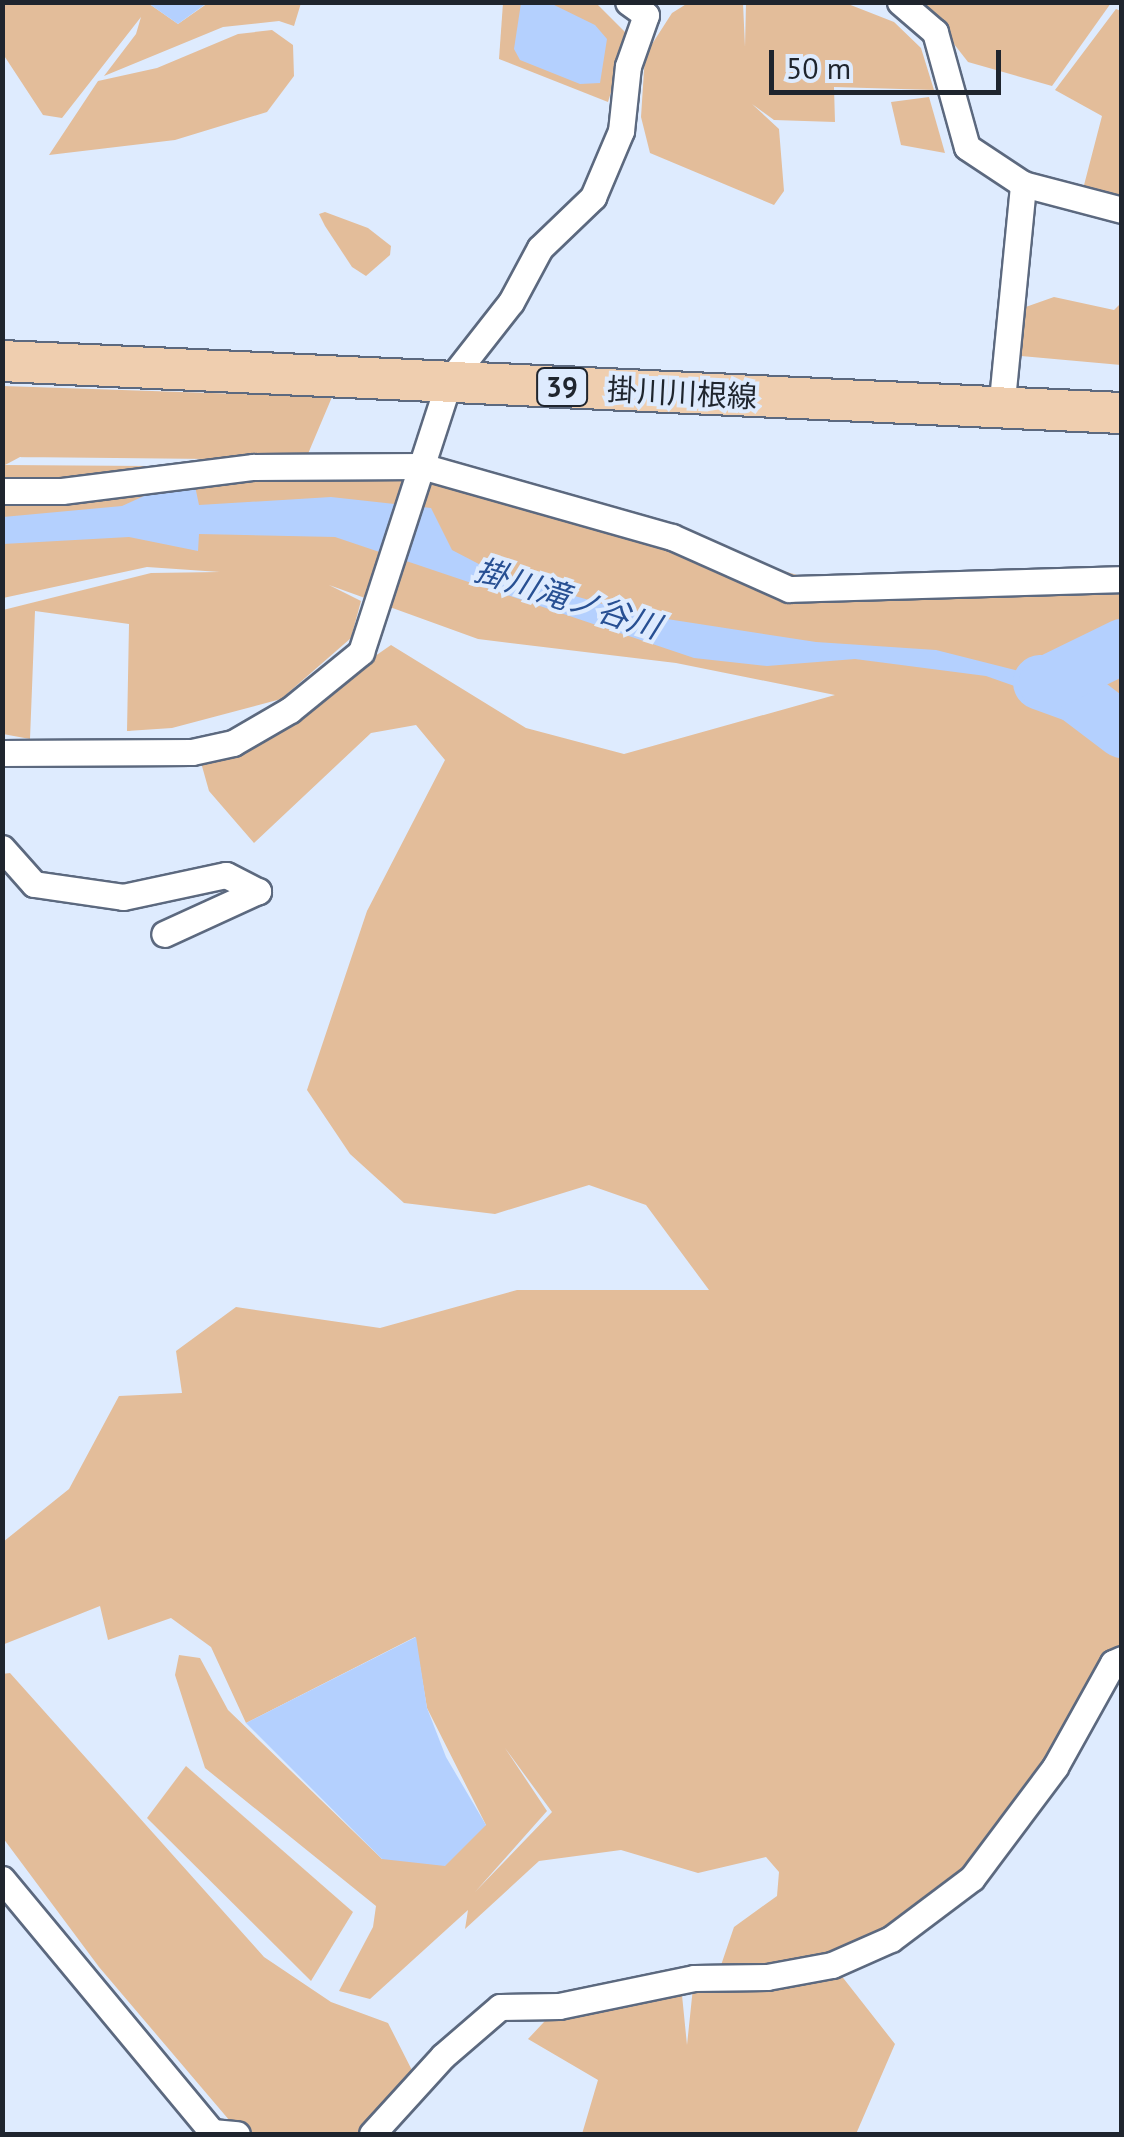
<!DOCTYPE html>
<html>
<head>
<meta charset="utf-8">
<style>
	body { margin:0 }
	#map { position:relative; width:1124px; height:2137px; overflow:hidden; background:#deebfe; font-family:"PT Sans","Noto Sans JP",sans-serif }
	div>[style] { position:absolute }
	.green>* { inset:0; background:#e3bd9a }
	.water>* { inset:0; background:#b4d0fe }
	.river>* { height:55px; margin:-27.5px; padding:0 27.5px; transform-origin:27.5px; border-radius:27.5px; background:#b4d0fe }
	.roads { filter:drop-shadow(2px 0 #5c697f) drop-shadow(-2px 0 #5c697f) drop-shadow(0 2px #5c697f) drop-shadow(0 -2px #5c697f) }
	.minor>* { height:25px; margin:-12.5px; padding:0 12.5px; transform-origin:12.5px; border-radius:12.5px; background:#fff }
	.primary>* { height:40px; margin:-20px; padding:0 20px; transform-origin:20px; border-radius:20px; background:#efceaf }
	span { translate:-50% -50%; white-space:nowrap; text-align:center; line-height:1.15; -webkit-text-stroke:8px #deebfe; paint-order:stroke }
	.shield-label span { padding:2px 8px; background:#deebfe; border:2px solid; border-radius:8px; -webkit-text-stroke-width:0 }
	.shield-label { font-size:28px; color:#1f252e; font-weight:700 }
	.street-label { font-size:30px; color:#1f252e }
	.water-label { font-size:32px; color:#285093; font-style:italic }
	.frame { position:absolute; inset:0; border:5px solid #1f252e; pointer-events:none }
	.scale { position:absolute; left:769px; top:50px; width:232px; height:45px; box-sizing:border-box; border:5px solid #1f252e; border-top:0; padding-left:12px; font-size:30px; line-height:35px; white-space:nowrap; color:#1f252e; -webkit-text-stroke:8px #deebfe; paint-order:stroke }
</style>
</head>
<body>
<div id="map">
	<div class="green">
		<div style="clip-path:polygon(595px 2px,628px 35px,608px 102px,499px 59px,503px 3px)"></div>
		<div style="clip-path:polygon(843px 2px,894px 22px,921px 48px,934px 90px,834px 87px,835px 122px,774px 120px,752px 104px,779px 129px,784px 191px,774px 205px,650px 153px,641px 117px,645px 55px,672px 13px,688px 3px,743px 3px,745px 47px,746px 3px)"></div>
		<div style="clip-path:polygon(3px 3px,148px 3px,178px 24px,208px 3px,301px 3px,294px 26px,279px 21px,223px 27px,104px 76px,136px 34px,141px 17px,62px 118px,43px 115px,3px 54px)"></div>
		<div style="clip-path:polygon(922px 3px,1111px 3px,1052px 86px,968px 62px)"></div>
		<div style="clip-path:polygon(1116px 9px,1121px 11px,1121px 197px,1083px 189px,1102px 116px,1055px 90px)"></div>
		<div style="clip-path:polygon(272px 30px,293px 45px,294px 76px,267px 112px,175px 140px,49px 155px,98px 81px,157px 68px,238px 34px)"></div>
		<div style="clip-path:polygon(929px 97px,945px 153px,901px 145px,891px 102px)"></div>
		<div style="clip-path:polygon(325px 212px,368px 228px,391px 246px,390px 255px,366px 276px,352px 267px,325px 226px,319px 214px)"></div>
		<div style="clip-path:polygon(1054px 297px,1114px 310px,1121px 303px,1121px 365px,1021px 356px,1020px 309px)"></div>
		<div style="clip-path:polygon(evenodd,3px 386px,332px 397px,302px 468px,421px 466px,804px 577px,1121px 580px,1121px 1670px,997px 1845px,927px 1907px,833px 1965px,895px 2044px,856px 2134px,582px 2134px,598px 2080px,528px 2039px,559px 2006px,601px 1994px,682px 1995px,687px 2045px,694px 1978px,717px 1977px,734px 1927px,777px 1896px,779px 1872px,766px 1857px,698px 1873px,621px 1850px,539px 1861px,465px 1929px,468px 1910px,370px 1999px,339px 1991px,373px 1927px,376px 1906px,205px 1768px,175px 1675px,179px 1655px,200px 1658px,228px 1710px,382px 1859px,486px 1825px,427px 1708px,415px 1637px,246px 1723px,211px 1647px,171px 1618px,108px 1640px,100px 1606px,2px 1645px,3px 1542px,69px 1489px,119px 1396px,182px 1393px,176px 1351px,236px 1307px,380px 1328px,517px 1290px,709px 1290px,646px 1205px,589px 1185px,495px 1214px,404px 1203px,350px 1154px,307px 1090px,367px 911px,445px 760px,416px 725px,371px 733px,254px 843px,209px 791px,200px 759px,286px 718px,391px 645px,526px 728px,624px 754px,835px 695px,676px 663px,478px 639px,329px 585px,361px 601px,351px 638px,281px 699px,172px 728px,127px 731px,129px 624px,35px 611px,30px 739px,3px 734px,3px 610px,151px 573px,220px 572px,147px 567px,3px 598px,3px 386px,20px 457px,210px 459px,283px 467px,5px 465px,20px 457px,3px 386px,505px 1748px,552px 1812px,475px 1892px,547px 1811px,505px 1748px)"></div>
		<div style="clip-path:polygon(10px 1673px,264px 1957px,331px 2002px,388px 2023px,420px 2086px,372px 2134px,241px 2134px,99px 1967px,3px 1838px,2px 1674px)"></div>
		<div style="clip-path:polygon(186px 1766px,353px 1912px,311px 1981px,147px 1818px)"></div>
	</div>
	<div class="water">
		<div style="clip-path:polygon(148px 3px,148px 2px,207px 3px,178px 24px)"></div>
		<div style="clip-path:polygon(521px 3px,550px 3px,595px 25px,607px 39px,600px 83px,580px 84px,520px 60px,514px 49px)"></div>
		<div style="clip-path:polygon(195px 486px,199px 505px,331px 497px,431px 508px,452px 550px,498px 574px,641px 615px,816px 642px,936px 650px,1074px 685px,1121px 723px,986px 676px,855px 659px,767px 666px,694px 658px,335px 537px,199px 534px,198px 551px,129px 537px,3px 544px,3px 517px,122px 506px,155px 491px)"></div>
		<div style="clip-path:polygon(416px 1637px,427px 1708px,446px 1757px,486px 1825px,445px 1866px,382px 1859px,246px 1723px)"></div>
	</div>
	<div class="river">
		<div style="left:1040px;top:682px;width:38px;rotate:20deg"></div>
		<div style="left:1076px;top:695px;width:58px;rotate:37.3deg"></div>
		<div style="left:1046px;top:683px;width:85px;rotate:-26deg"></div>
	</div>
	<div class="roads">
		<div class="minor">
			<div style="left:900px;top:2px;width:46px;rotate:40.6deg"></div>
			<div style="left:935px;top:32px;width:119px;rotate:74.5deg"></div>
			<div style="left:967px;top:147px;width:67px;rotate:33.5deg"></div>
			<div style="left:1023px;top:184px;width:102px;rotate:14.7deg"></div>
			<div style="left:1001px;top:410px;width:227px;rotate:-84.4deg"></div>
			<div style="left:2px;top:491px;width:60px"></div>
			<div style="left:62px;top:491px;width:193px;rotate:-7.2deg"></div>
			<div style="left:253px;top:467px;width:168px;rotate:-0.3deg"></div>
			<div style="left:421px;top:466px;width:261px;rotate:15.8deg"></div>
			<div style="left:672px;top:537px;width:128px;rotate:24deg"></div>
			<div style="left:789px;top:589px;width:333px;rotate:-1.7deg"></div>
			<div style="left:2px;top:753px;width:190px;rotate:-0.3deg"></div>
			<div style="left:192px;top:752px;width:42px;rotate:-12.4deg"></div>
			<div style="left:233px;top:743px;width:66px;rotate:-30.1deg"></div>
			<div style="left:290px;top:710px;width:92px;rotate:-39.2deg"></div>
			<div style="left:361px;top:652px;width:285px;rotate:-72deg"></div>
			<div style="left:449px;top:381px;width:100px;rotate:-51.9deg"></div>
			<div style="left:511px;top:302px;width:61px;rotate:-61.8deg"></div>
			<div style="left:540px;top:248px;width:74px;rotate:-43.9deg"></div>
			<div style="left:593px;top:197px;width:72px;rotate:-67deg"></div>
			<div style="left:621px;top:131px;width:65px;rotate:-83.9deg"></div>
			<div style="left:628px;top:66px;width:54px;rotate:-70.6deg"></div>
			<div style="left:646px;top:15px;width:22px;rotate:-144deg"></div>
			<div style="left:2px;top:848px;width:48px;rotate:48.4deg"></div>
			<div style="left:34px;top:884px;width:90px;rotate:8.3deg"></div>
			<div style="left:123px;top:897px;width:105px;rotate:-12.1deg"></div>
			<div style="left:226px;top:875px;width:36px;rotate:27deg"></div>
			<div style="left:258px;top:891px;width:103px;rotate:155.4deg"></div>
			<div style="left:2px;top:1879px;width:329px;rotate:50.3deg"></div>
			<div style="left:212px;top:2132px;width:25px;rotate:5deg"></div>
			<div style="left:372px;top:2134px;width:105px;rotate:-47.7deg"></div>
			<div style="left:443px;top:2056px;width:75px;rotate:-40.7deg"></div>
			<div style="left:500px;top:2007px;width:59px;rotate:-1deg"></div>
			<div style="left:559px;top:2006px;width:138px;rotate:-11.7deg"></div>
			<div style="left:694px;top:1978px;width:73px;rotate:-0.8deg"></div>
			<div style="left:767px;top:1977px;width:66px;rotate:-10.5deg"></div>
			<div style="left:832px;top:1965px;width:64px;rotate:-23.8deg"></div>
			<div style="left:891px;top:1939px;width:101px;rotate:-37deg"></div>
			<div style="left:972px;top:1878px;width:139px;rotate:-53.2deg"></div>
			<div style="left:1055px;top:1767px;width:119px;rotate:-60.9deg"></div>
			<div style="left:1113px;top:1663px;width:10px;rotate:-24deg"></div>
		</div>
		<div class="primary">
			<div style="left:2px;top:361px;width:1121px;rotate:2.66deg"></div>
		</div>
	</div>
	<div class="shield-label">
		<span style="left:562px;top:387px">39</span>
	</div>
	<div class="street-label">
		<span style="left:682px;top:393px;rotate:3deg">掛川川根線</span>
	</div>
	<div class="water-label">
		<span style="left:568px;top:598px;rotate:18deg">掛川滝ノ谷川</span>
	</div>
	<div class="frame"></div>
	<div class="scale">50 m</div>
</div>
</body>
</html>
